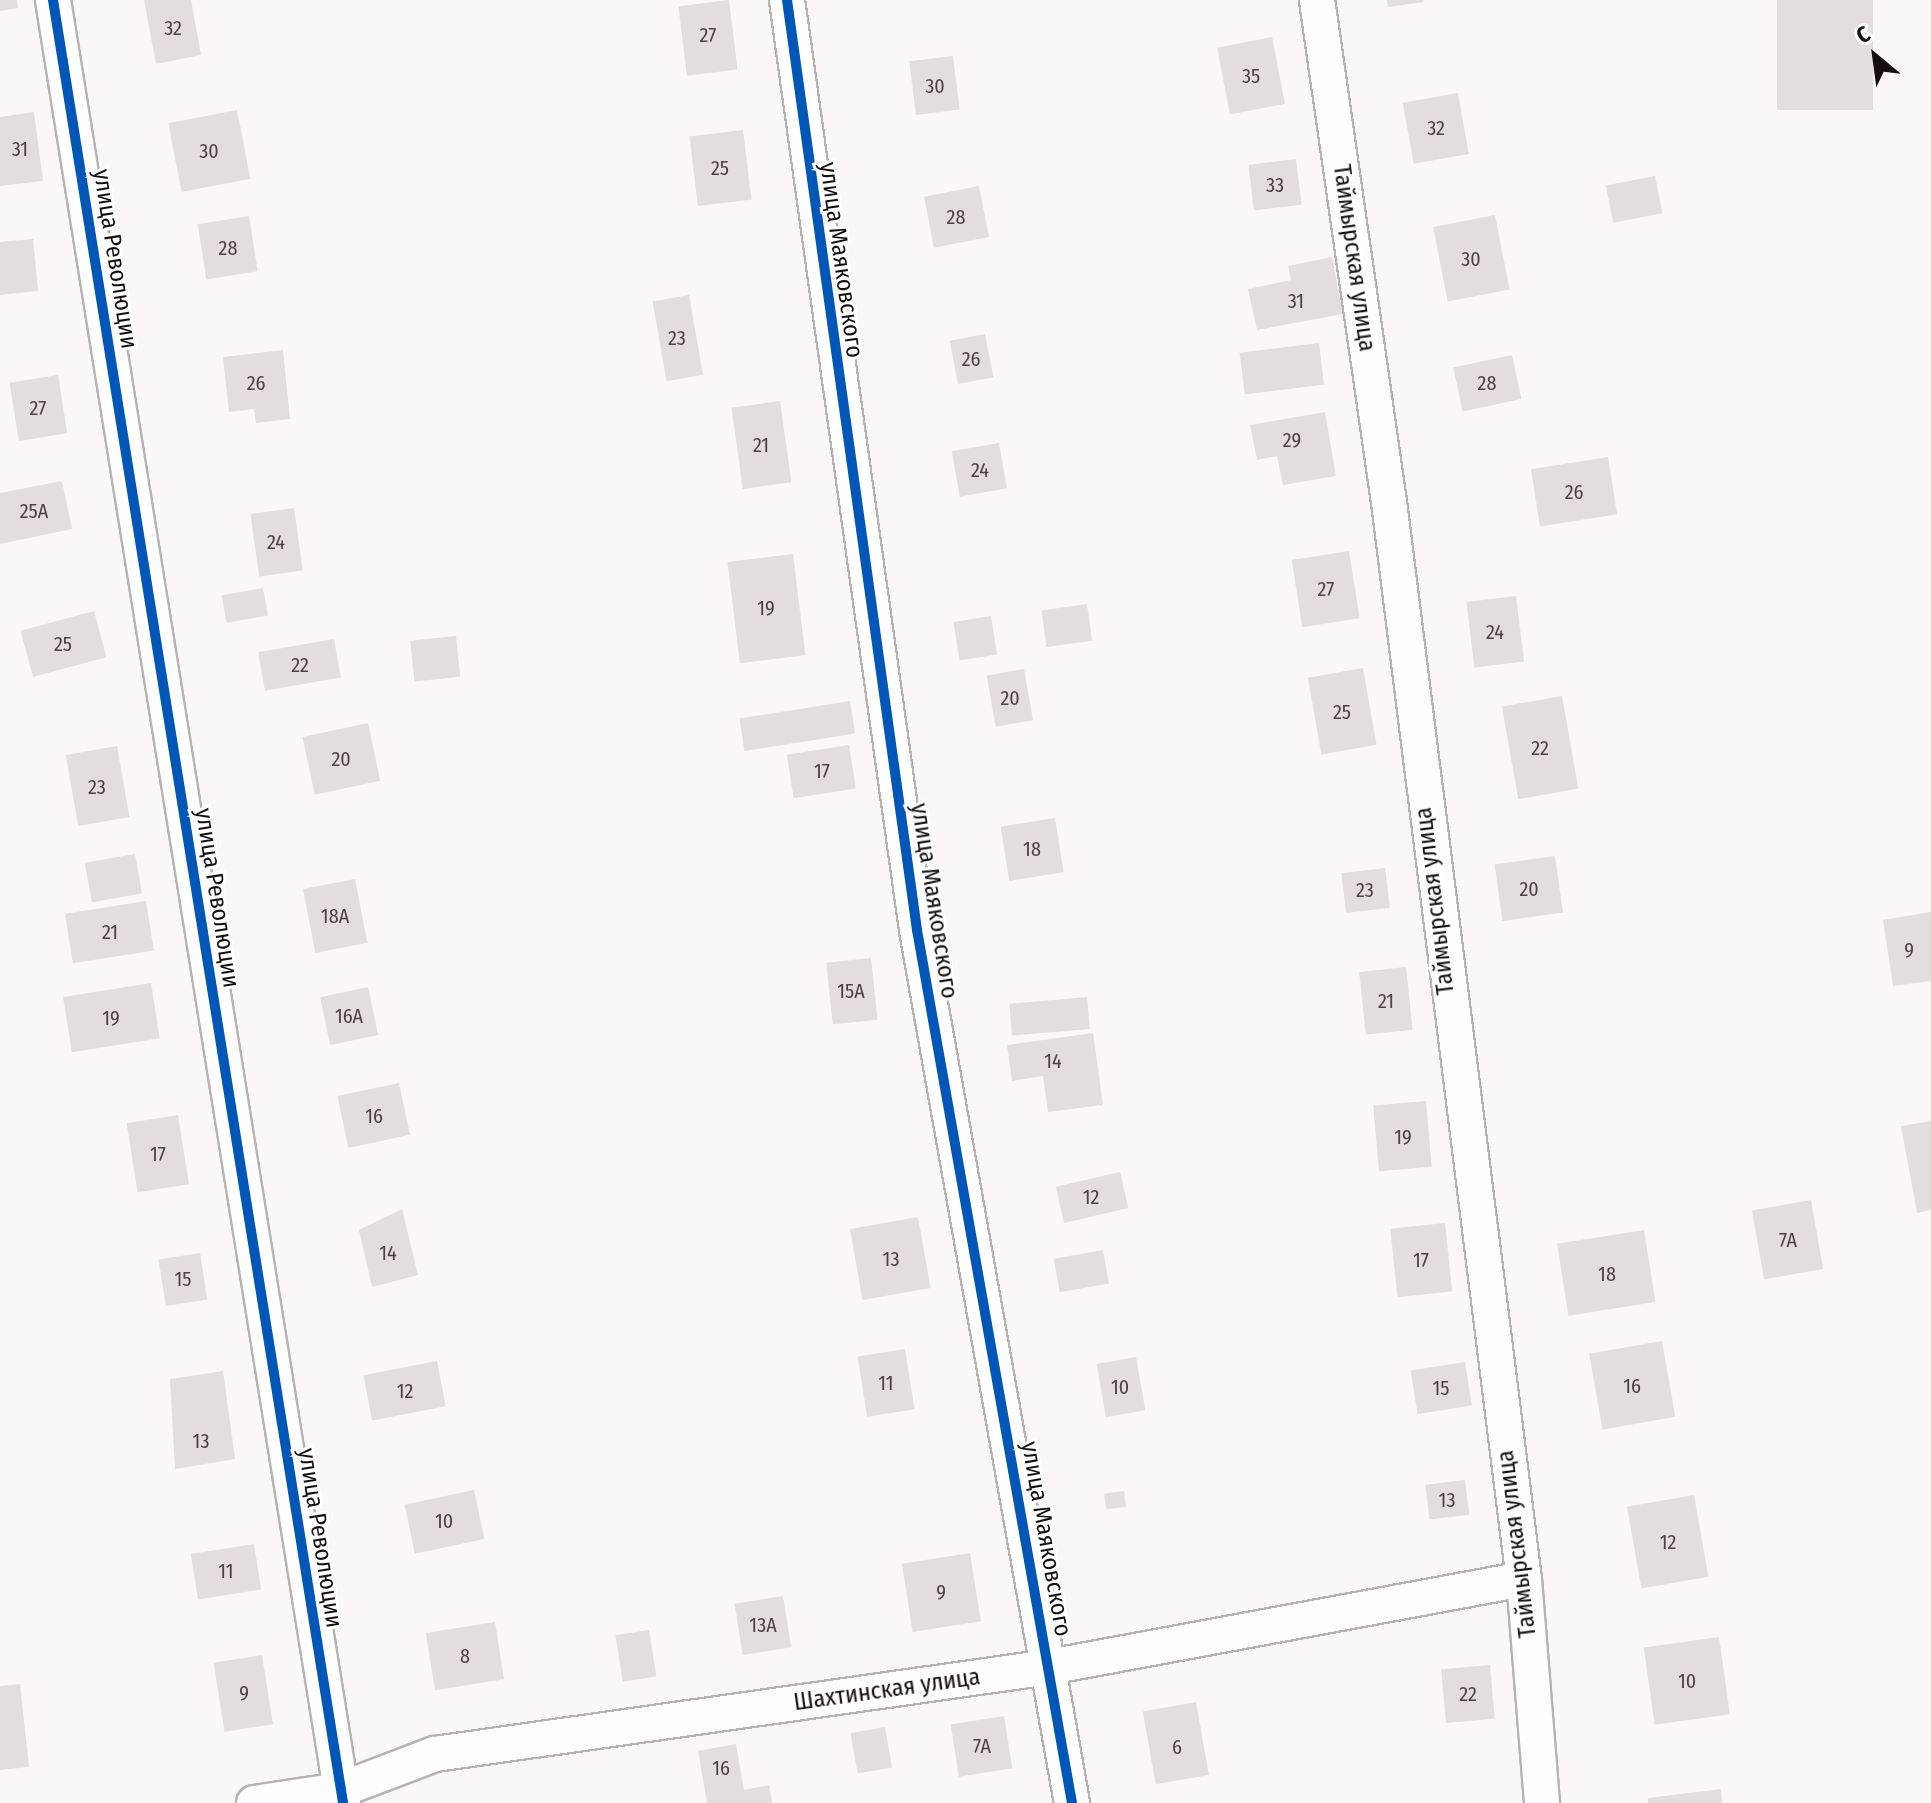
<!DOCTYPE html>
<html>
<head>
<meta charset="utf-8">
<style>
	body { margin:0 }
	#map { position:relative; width:1931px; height:1803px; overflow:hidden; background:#fbf7f7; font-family:"Fira Sans Condensed",sans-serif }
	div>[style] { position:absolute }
	.building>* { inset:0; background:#e4ddde; transform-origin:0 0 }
	.roads { filter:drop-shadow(2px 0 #b8b2b2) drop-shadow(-2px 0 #b8b2b2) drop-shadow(0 2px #b8b2b2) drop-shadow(0 -2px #b8b2b2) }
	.street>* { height:34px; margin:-17px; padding:0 17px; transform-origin:17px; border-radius:17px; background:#fefefe }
	.cycleway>* { height:10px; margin:-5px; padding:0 5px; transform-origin:5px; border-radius:5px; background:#0057b8 }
	span { translate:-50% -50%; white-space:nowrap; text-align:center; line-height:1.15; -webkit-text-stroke:6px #fff; paint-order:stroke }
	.number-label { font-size:20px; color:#4a4243 }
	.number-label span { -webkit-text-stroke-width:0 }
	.street-label { font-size:24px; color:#150d0e }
	.north { position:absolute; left:1835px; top:16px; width:80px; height:80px; -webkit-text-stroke:6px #fff; paint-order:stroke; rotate:331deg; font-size:22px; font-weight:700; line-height:32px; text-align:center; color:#150d0e }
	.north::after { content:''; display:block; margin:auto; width:28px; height:36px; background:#150d0e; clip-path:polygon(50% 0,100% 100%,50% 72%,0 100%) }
</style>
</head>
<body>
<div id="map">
	<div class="building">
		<div style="clip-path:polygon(0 0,17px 0,18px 8px,0 11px)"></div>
		<div style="clip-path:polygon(144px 0,191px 0,201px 55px,156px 64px)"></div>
		<div style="left:729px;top:0;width:70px;height:51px;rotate:83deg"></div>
		<div style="clip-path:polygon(1387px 0,1423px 0,1424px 2px,1388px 7px)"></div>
		<div style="left:1777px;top:0;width:96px;height:110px"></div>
		<div style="left:1272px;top:37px;width:68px;height:56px;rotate:79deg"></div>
		<div style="left:953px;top:56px;width:54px;height:44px;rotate:83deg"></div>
		<div style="left:1458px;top:93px;width:62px;height:56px;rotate:80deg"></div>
		<div style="left:237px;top:110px;width:70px;height:70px;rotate:79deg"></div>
		<div style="clip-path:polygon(34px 112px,43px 181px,0 186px,0 117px)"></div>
		<div style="left:743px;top:130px;width:70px;height:54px;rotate:83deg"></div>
		<div style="left:1296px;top:159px;width:46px;height:48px;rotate:83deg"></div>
		<div style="left:1655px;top:176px;width:38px;height:50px;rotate:79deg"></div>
		<div style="left:979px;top:186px;width:52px;height:56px;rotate:79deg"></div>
		<div style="left:1495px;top:215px;width:76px;height:63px;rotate:79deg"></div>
		<div style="left:249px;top:216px;width:56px;height:52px;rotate:81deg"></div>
		<div style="clip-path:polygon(33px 239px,38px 291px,0 295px,0 242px)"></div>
		<div style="clip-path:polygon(1332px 257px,1343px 314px,1257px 330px,1248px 289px,1291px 280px,1288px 266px)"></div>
		<div style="left:689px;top:295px;width:81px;height:37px;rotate:80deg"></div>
		<div style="left:985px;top:334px;width:44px;height:36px;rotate:79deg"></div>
		<div style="left:1319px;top:343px;width:42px;height:80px;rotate:83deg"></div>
		<div style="clip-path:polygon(283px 350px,290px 419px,256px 423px,254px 409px,229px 412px,223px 357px)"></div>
		<div style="left:1512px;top:355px;width:45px;height:60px;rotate:78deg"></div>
		<div style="left:58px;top:375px;width:59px;height:49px;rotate:81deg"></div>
		<div style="left:780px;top:401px;width:82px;height:49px;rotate:82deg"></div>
		<div style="clip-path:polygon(1325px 412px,1336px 476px,1283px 485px,1277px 456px,1257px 460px,1250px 425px)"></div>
		<div style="left:999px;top:443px;width:46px;height:48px;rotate:80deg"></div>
		<div style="left:1608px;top:457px;width:58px;height:78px;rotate:81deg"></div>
		<div style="clip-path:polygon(62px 481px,72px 529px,0 544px,0 493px)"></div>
		<div style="left:294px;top:508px;width:63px;height:44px;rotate:82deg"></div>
		<div style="left:1349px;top:551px;width:68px;height:58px;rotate:81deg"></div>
		<div style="left:793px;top:554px;width:102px;height:66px;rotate:83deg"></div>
		<div style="left:263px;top:588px;width:28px;height:42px;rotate:80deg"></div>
		<div style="left:1516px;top:596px;width:66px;height:50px;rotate:83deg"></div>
		<div style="left:1087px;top:604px;width:37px;height:46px;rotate:82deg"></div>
		<div style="left:94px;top:611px;width:48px;height:76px;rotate:75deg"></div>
		<div style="left:991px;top:616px;width:39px;height:38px;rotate:81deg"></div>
		<div style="left:456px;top:636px;width:41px;height:46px;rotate:84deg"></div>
		<div style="left:334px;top:639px;width:39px;height:77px;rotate:80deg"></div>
		<div style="left:1363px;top:668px;width:78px;height:56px;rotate:80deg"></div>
		<div style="left:1024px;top:669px;width:52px;height:38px;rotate:80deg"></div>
		<div style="left:1562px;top:696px;width:94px;height:61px;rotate:80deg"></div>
		<div style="left:850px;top:701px;width:33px;height:112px;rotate:81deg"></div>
		<div style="left:368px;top:723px;width:59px;height:67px;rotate:78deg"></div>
		<div style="left:849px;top:745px;width:44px;height:63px;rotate:81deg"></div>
		<div style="left:117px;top:746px;width:72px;height:52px;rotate:80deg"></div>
		<div style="left:1055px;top:818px;width:55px;height:55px;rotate:81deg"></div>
		<div style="left:135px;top:854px;width:40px;height:51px;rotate:80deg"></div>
		<div style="left:1555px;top:856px;width:57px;height:61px;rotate:82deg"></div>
		<div style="left:1385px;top:868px;width:40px;height:44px;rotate:83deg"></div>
		<div style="left:355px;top:879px;width:65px;height:53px;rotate:79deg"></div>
		<div style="left:146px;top:901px;width:50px;height:82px;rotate:81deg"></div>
		<div style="clip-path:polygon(1931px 912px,1931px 981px,1893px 986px,1883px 920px)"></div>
		<div style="left:871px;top:958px;width:62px;height:45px;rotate:84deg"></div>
		<div style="left:1406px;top:967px;width:63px;height:47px;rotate:84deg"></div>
		<div style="left:151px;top:983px;width:56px;height:89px;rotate:81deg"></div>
		<div style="left:368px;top:987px;width:49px;height:49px;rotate:78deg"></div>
		<div style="left:1087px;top:997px;width:32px;height:78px;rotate:85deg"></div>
		<div style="clip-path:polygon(1093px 1033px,1103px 1105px,1048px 1112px,1043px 1076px,1012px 1081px,1007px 1045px)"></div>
		<div style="left:399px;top:1083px;width:53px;height:63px;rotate:78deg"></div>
		<div style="left:1426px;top:1101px;width:66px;height:53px;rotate:85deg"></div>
		<div style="left:178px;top:1115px;width:70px;height:52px;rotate:81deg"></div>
		<div style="clip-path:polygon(1931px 1121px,1931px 1210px,1917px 1213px,1901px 1126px)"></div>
		<div style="left:1120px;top:1172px;width:37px;height:66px;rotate:77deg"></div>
		<div style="left:1811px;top:1200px;width:70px;height:60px;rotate:80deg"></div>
		<div style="clip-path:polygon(402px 1209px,418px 1275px,372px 1287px,359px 1230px)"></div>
		<div style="left:918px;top:1217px;width:72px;height:69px;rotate:80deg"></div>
		<div style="left:1445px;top:1223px;width:69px;height:55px;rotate:84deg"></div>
		<div style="left:1644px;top:1230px;width:73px;height:88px;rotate:81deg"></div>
		<div style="left:1103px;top:1250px;width:34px;height:50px;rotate:80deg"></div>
		<div style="left:200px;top:1253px;width:47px;height:42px;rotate:81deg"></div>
		<div style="left:1662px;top:1341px;width:77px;height:74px;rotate:80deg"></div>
		<div style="left:905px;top:1349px;width:61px;height:48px;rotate:81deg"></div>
		<div style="left:1136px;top:1357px;width:54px;height:40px;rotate:80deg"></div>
		<div style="left:437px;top:1361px;width:46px;height:75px;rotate:79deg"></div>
		<div style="left:1465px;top:1362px;width:44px;height:55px;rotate:81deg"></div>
		<div style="clip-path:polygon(223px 1371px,235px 1459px,175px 1469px,170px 1379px)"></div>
		<div style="left:1465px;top:1480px;width:35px;height:40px;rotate:83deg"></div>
		<div style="left:474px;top:1490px;width:50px;height:71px;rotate:78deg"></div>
		<div style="left:1124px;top:1491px;width:16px;height:20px;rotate:83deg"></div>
		<div style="left:1694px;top:1495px;width:83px;height:68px;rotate:80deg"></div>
		<div style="left:254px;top:1544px;width:46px;height:64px;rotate:81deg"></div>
		<div style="left:970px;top:1553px;width:69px;height:69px;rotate:81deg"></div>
		<div style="left:783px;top:1596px;width:52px;height:49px;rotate:81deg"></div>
		<div style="left:495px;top:1622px;width:58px;height:70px;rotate:81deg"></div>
		<div style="left:649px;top:1630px;width:47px;height:34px;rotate:81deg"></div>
		<div style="left:1719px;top:1637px;width:78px;height:76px;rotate:82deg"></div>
		<div style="left:262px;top:1655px;width:70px;height:49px;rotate:81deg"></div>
		<div style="left:1490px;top:1665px;width:54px;height:49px;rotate:85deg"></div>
		<div style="clip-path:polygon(20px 1684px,29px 1767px,0 1770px,0 1686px)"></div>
		<div style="left:1196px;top:1702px;width:74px;height:54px;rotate:80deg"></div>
		<div style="left:1004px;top:1716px;width:53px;height:54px;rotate:81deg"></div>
		<div style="left:885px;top:1727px;width:41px;height:35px;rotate:80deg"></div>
		<div style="clip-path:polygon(736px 1744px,744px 1790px,769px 1785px,772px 1803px,707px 1803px,698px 1751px)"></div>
		<div style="clip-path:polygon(1721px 1789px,1722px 1803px,1648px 1803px,1648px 1798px)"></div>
	</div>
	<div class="roads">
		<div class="street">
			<div style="left:53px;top:0;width:1826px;rotate:80.86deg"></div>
			<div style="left:787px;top:0;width:939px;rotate:82.04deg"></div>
			<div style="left:917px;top:930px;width:887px;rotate:79.93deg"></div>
			<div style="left:1317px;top:0;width:507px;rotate:81.84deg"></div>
			<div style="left:1389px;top:502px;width:1085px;rotate:82.86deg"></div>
			<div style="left:1524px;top:1579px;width:225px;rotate:85.4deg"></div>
			<div style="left:254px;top:1803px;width:87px;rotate:-8.6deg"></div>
			<div style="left:340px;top:1790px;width:102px;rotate:-20.8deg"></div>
			<div style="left:435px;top:1754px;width:620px;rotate:-8.06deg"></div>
			<div style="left:1049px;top:1667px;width:483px;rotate:-10.5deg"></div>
		</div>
	</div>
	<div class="cycleway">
		<div style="left:53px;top:0;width:1826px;rotate:80.86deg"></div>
		<div style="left:787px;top:0;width:939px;rotate:82.04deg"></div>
		<div style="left:917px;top:930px;width:887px;rotate:79.93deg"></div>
	</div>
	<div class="number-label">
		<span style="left:173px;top:28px">32</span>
		<span style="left:708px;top:35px">27</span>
		<span style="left:1251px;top:76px">35</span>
		<span style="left:935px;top:86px">30</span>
		<span style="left:1436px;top:128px">32</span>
		<span style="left:20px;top:149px">31</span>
		<span style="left:209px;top:151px">30</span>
		<span style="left:720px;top:168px">25</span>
		<span style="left:1275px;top:185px">33</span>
		<span style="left:956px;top:217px">28</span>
		<span style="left:228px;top:248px">28</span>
		<span style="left:1471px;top:259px">30</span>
		<span style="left:1296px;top:301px">31</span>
		<span style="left:677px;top:338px">23</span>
		<span style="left:971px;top:359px">26</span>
		<span style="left:256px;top:383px">26</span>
		<span style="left:1487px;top:383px">28</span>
		<span style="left:38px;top:408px">27</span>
		<span style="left:1292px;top:440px">29</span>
		<span style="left:761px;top:445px">21</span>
		<span style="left:980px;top:470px">24</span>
		<span style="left:1574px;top:492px">26</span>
		<span style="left:34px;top:511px">25А</span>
		<span style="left:276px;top:542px">24</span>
		<span style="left:1326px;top:589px">27</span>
		<span style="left:766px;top:608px">19</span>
		<span style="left:1495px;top:632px">24</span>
		<span style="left:63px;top:644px">25</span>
		<span style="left:300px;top:665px">22</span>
		<span style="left:1010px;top:698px">20</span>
		<span style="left:1342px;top:712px">25</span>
		<span style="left:1540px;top:748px">22</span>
		<span style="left:341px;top:759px">20</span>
		<span style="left:822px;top:771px">17</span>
		<span style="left:97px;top:787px">23</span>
		<span style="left:1032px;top:849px">18</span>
		<span style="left:1529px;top:889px">20</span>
		<span style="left:1365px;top:890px">23</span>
		<span style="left:335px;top:916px">18А</span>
		<span style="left:110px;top:932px">21</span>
		<span style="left:1909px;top:950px">9</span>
		<span style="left:851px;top:991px">15А</span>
		<span style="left:1386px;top:1001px">21</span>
		<span style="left:349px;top:1016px">16А</span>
		<span style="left:111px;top:1018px">19</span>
		<span style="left:1053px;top:1061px">14</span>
		<span style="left:374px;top:1116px">16</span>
		<span style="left:1403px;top:1137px">19</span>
		<span style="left:158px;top:1154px">17</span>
		<span style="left:1091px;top:1197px">12</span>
		<span style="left:1788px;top:1240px">7А</span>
		<span style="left:388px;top:1253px">14</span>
		<span style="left:891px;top:1259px">13</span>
		<span style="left:1421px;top:1260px">17</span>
		<span style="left:1607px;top:1274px">18</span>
		<span style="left:183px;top:1279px">15</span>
		<span style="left:886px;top:1383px">11</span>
		<span style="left:1632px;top:1386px">16</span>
		<span style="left:1120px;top:1387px">10</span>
		<span style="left:1441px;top:1388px">15</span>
		<span style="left:405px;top:1391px">12</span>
		<span style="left:201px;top:1441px">13</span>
		<span style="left:1447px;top:1500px">13</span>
		<span style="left:444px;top:1521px">10</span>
		<span style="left:1668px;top:1542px">12</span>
		<span style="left:226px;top:1571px">11</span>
		<span style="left:941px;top:1592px">9</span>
		<span style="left:763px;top:1625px">13А</span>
		<span style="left:465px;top:1656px">8</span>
		<span style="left:1687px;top:1681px">10</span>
		<span style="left:244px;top:1693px">9</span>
		<span style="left:1468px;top:1694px">22</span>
		<span style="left:982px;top:1746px">7А</span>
		<span style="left:1177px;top:1747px">6</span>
		<span style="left:721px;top:1768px">16</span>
	</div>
	<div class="street-label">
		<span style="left:1354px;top:258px;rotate:82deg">Таймырская улица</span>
		<span style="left:115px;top:259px;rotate:81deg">улица Революции</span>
		<span style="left:841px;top:260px;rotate:82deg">улица Маяковского</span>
		<span style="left:217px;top:898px;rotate:81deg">улица Революции</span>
		<span style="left:934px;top:901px;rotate:81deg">улица Маяковского</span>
		<span style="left:1435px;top:901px;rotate:-97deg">Таймырская улица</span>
		<span style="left:320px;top:1538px;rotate:81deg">улица Революции</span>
		<span style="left:1046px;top:1539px;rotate:80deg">улица Маяковского</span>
		<span style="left:1517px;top:1544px;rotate:-97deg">Таймырская улица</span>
		<span style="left:887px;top:1690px;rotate:-8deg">Шахтинская улица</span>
	</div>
	<div class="north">С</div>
</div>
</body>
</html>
